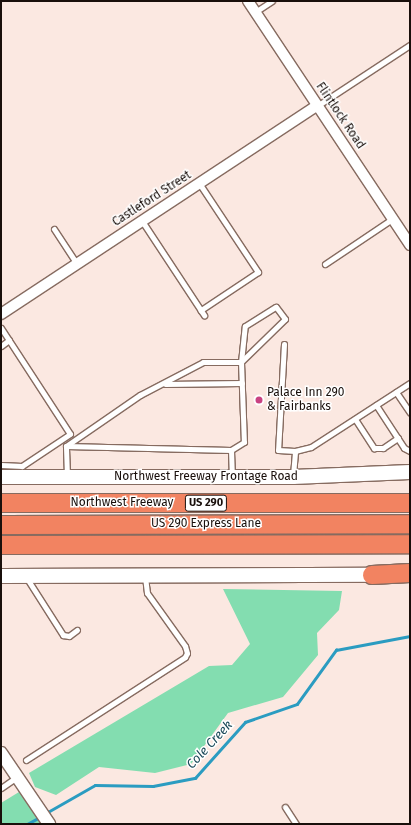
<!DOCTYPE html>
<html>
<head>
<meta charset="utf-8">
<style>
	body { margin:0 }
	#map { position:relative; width:411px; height:825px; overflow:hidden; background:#fbe8e1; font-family:"Fira Sans",sans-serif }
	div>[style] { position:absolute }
	.green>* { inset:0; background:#83ddb0 }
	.stream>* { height:2.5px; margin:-1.25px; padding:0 1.25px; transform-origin:1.25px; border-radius:1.25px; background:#2b9cc1 }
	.roads { filter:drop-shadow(1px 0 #866b60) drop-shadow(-1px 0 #866b60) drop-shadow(0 1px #866b60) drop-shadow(0 -1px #866b60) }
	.service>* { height:5px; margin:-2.5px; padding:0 2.5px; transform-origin:2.5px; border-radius:2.5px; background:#fff }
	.minor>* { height:10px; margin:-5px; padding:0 5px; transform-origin:5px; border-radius:5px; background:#fff }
	.tertiary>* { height:12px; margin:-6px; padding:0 6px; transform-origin:6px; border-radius:6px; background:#fff }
	.secondary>* { height:14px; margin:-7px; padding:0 7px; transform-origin:7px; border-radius:7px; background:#fff }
	.motorway>* { height:18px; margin:-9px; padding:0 9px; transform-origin:9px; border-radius:9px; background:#f28361 }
	.dots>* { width:11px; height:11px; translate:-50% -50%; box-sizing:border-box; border:2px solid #fff; border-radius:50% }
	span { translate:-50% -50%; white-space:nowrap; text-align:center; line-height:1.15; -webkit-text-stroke:3px #fff; paint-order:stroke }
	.shield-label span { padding:1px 3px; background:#fff; border:1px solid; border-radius:3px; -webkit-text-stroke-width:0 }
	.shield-label { font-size:11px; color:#190f0b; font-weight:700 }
	.street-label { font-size:12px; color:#190f0b }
	.poi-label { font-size:12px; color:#190f0b }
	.left { translate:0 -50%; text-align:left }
	.water-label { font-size:13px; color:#1b4959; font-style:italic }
	.frame { position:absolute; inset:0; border:2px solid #190f0b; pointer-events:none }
</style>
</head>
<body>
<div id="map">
	<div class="green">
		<div style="clip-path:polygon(223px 589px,342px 591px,339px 610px,317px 633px,318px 655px,283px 697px,228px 713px,191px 764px,155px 773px,99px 767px,56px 795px,35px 787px,29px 773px,209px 666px,232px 665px,250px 644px)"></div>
		<div style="clip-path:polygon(19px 792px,41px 824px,1px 824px,1px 803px)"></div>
	</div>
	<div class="stream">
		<div style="left:46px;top:813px;width:56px;rotate:-29.7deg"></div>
		<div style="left:95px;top:785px;width:58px;rotate:1deg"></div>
		<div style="left:153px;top:786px;width:43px;rotate:-10.8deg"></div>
		<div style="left:195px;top:778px;width:75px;rotate:-48.2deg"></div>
		<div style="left:245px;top:722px;width:55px;rotate:-19.1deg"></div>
		<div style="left:297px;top:704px;width:67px;rotate:-54.2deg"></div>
		<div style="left:336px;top:650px;width:75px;rotate:-10.7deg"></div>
		<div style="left:27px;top:824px;width:15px;rotate:-28deg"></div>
	</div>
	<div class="roads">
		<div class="service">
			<div style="left:255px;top:12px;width:20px;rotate:-33deg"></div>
			<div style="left:317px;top:106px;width:111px;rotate:-33.3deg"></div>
			<div style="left:199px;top:183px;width:107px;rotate:56.5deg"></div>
			<div style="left:258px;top:272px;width:69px;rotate:146.3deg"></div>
			<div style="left:142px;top:221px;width:113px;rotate:56.6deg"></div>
			<div style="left:54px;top:229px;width:42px;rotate:56.7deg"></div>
			<div style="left:325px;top:264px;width:81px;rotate:-33.9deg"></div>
			<div style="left:1px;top:328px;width:126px;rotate:56.9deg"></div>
			<div style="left:70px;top:434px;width:58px;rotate:146.3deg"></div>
			<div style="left:22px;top:466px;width:21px;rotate:-177deg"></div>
			<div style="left:284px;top:344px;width:106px;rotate:93.2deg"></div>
			<div style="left:278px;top:450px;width:17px;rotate:3deg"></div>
			<div style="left:295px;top:451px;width:16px;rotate:-14deg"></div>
			<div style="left:311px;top:447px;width:118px;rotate:-32.9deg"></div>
			<div style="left:1px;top:346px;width:10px;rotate:-37deg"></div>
			<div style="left:165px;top:384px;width:77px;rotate:-0.7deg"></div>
			<div style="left:396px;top:392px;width:25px;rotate:56deg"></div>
			<div style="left:376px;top:405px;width:51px;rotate:56.9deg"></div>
			<div style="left:404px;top:448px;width:7px;rotate:27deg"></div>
			<div style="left:355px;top:419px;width:35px;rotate:57deg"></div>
			<div style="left:374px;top:448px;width:9px"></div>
			<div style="left:383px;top:448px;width:18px;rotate:-34deg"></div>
			<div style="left:66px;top:446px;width:90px;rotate:-34.6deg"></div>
			<div style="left:140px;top:395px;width:71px;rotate:-27.6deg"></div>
			<div style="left:203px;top:362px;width:38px"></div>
			<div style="left:241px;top:362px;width:36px;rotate:-84deg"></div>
			<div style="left:245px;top:326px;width:36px;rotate:-32deg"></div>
			<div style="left:276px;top:307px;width:15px;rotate:53deg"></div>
			<div style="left:285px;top:319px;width:62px;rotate:135.7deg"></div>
			<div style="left:241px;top:362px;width:80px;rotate:87.9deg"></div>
			<div style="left:244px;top:442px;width:15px;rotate:148deg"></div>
			<div style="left:293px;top:475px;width:24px;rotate:-85deg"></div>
			<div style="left:67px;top:476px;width:30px;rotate:-92deg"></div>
			<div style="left:66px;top:446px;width:165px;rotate:1.4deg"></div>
			<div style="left:231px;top:450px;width:25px;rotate:88deg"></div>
			<div style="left:26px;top:577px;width:69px;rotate:57.5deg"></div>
			<div style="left:63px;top:635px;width:6px;rotate:9deg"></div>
			<div style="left:69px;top:636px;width:10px;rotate:-37deg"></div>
			<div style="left:26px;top:760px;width:189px;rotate:-32.9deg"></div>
			<div style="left:185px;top:657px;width:4px;rotate:-63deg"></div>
			<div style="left:187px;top:653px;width:7px;rotate:-106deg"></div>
			<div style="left:185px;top:646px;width:65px;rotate:-125.6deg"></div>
			<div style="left:147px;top:593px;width:16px;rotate:-97deg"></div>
			<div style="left:1px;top:788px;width:19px;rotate:-35deg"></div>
			<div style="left:285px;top:807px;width:20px;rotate:57deg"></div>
		</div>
		<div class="minor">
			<div style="left:248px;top:1px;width:293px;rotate:56.4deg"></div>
			<div style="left:1px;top:314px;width:378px;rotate:-33.4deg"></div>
		</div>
		<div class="tertiary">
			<div style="left:1px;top:753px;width:86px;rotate:55.9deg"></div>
		</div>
		<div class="secondary">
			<div style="left:1px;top:477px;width:292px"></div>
			<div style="left:293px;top:477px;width:117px;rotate:-2.4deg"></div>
			<div style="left:1px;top:576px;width:381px;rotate:-0.2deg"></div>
		</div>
		<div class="motorway">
			<div style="left:1px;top:503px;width:409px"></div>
			<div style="left:1px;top:525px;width:409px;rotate:-0.1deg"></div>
			<div style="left:1px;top:545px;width:409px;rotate:-0.1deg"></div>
			<div style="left:372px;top:575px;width:38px;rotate:-3deg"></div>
		</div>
	</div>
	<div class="dots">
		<div style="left:259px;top:400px;background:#c94282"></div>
	</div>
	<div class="shield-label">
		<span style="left:206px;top:503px">US 290</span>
	</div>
	<div class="street-label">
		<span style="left:340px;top:116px;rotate:56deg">Flintlock Road</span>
		<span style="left:152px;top:199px;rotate:-33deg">Castleford Street</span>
		<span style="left:206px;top:477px">Northwest Freeway Frontage Road</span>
		<span style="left:122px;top:503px">Northwest Freeway</span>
		<span style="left:206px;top:524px">US 290 Express Lane</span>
	</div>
	<div class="poi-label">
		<span class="left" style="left:267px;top:400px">Palace Inn 290<br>&amp; Fairbanks</span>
	</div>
	<div class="water-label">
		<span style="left:210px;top:745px;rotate:-47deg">Cole Creek</span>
	</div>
	<div class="frame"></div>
</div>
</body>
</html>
